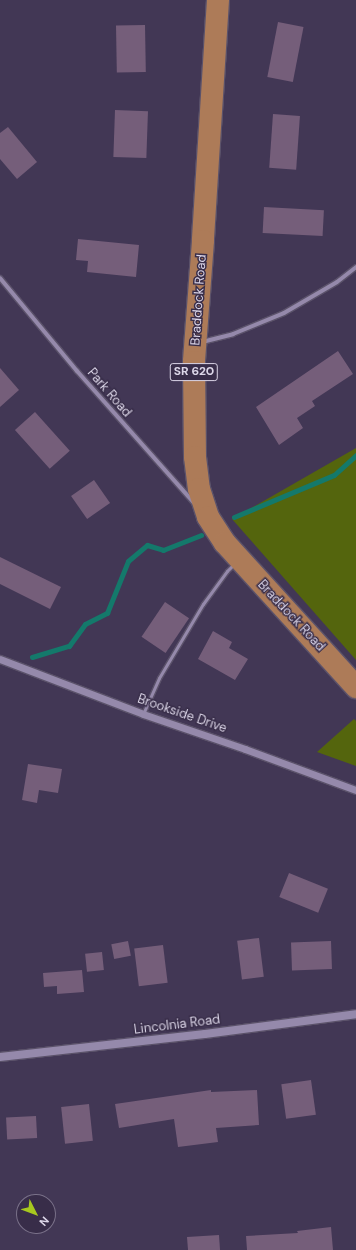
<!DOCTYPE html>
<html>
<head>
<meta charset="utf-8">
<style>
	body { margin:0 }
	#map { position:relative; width:356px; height:1250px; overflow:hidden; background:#423755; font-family:"DM Sans",sans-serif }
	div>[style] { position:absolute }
	.green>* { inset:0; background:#54650d }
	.stream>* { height:5px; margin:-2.5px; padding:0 2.5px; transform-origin:2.5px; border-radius:2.5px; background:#14796b }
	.building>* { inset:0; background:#755e7a; transform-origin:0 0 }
	.roads { filter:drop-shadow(1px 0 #5b526a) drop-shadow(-1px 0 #5b526a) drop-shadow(0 1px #5b526a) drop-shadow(0 -1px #5b526a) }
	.service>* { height:3px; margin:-1.5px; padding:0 1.5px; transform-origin:1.5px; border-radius:1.5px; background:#9589ab }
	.minor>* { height:4px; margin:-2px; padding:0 2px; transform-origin:2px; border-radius:2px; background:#9589ab }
	.tertiary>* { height:7px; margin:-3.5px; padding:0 3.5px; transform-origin:3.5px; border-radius:3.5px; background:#9589ab }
	.secondary>* { height:8px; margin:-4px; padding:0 4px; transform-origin:4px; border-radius:4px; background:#9589ab }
	.primary>* { height:22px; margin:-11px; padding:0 11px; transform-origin:11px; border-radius:11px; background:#ad7b58 }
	span { translate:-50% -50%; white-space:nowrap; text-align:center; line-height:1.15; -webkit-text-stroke:3px #382d49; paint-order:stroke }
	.shield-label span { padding:1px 3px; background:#382d49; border:1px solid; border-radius:3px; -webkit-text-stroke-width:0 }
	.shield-label { font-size:12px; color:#dcd6e8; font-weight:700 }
	.street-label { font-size:13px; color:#dcd6e8 }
	.north { position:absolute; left:16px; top:1194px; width:40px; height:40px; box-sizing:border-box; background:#382d49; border:1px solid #7a7189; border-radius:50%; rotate:132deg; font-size:11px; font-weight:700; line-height:16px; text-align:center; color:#dcd6e8 }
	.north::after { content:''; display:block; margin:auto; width:14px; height:18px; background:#a7c81f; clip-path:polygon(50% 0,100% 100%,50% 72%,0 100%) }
</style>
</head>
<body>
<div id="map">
	<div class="green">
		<div style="clip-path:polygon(356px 448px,356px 660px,232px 519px)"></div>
		<div style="clip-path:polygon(354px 719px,356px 721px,356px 766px,317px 752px)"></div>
	</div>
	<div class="stream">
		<div style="left:234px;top:517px;width:108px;rotate:-22.8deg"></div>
		<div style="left:334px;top:475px;width:30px;rotate:-42deg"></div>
		<div style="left:32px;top:657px;width:39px;rotate:-17deg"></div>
		<div style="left:69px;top:646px;width:27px;rotate:-54deg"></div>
		<div style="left:85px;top:624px;width:25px;rotate:-27deg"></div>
		<div style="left:107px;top:613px;width:56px;rotate:-68deg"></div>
		<div style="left:128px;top:561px;width:25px;rotate:-40deg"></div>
		<div style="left:147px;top:545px;width:17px;rotate:17deg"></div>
		<div style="left:163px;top:550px;width:41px;rotate:-21.5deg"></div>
	</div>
	<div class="building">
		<div style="left:278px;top:22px;width:26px;height:56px;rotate:11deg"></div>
		<div style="left:145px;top:25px;width:47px;height:29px;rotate:89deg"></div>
		<div style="left:115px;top:110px;width:33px;height:47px;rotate:2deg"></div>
		<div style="left:273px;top:114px;width:27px;height:54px;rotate:4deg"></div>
		<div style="clip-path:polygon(8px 127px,37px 162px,17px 179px,0 159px,0 133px)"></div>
		<div style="left:264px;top:207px;width:60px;height:26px;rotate:3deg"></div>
		<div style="clip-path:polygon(78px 239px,139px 245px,136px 277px,87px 272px,88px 261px,76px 260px)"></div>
		<div style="clip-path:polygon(338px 351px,353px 374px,312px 401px,315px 406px,297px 418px,303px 428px,279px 445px,256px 407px)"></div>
		<div style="clip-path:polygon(0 368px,19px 390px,0 407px)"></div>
		<div style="left:35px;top:412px;width:52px;height:27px;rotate:48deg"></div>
		<div style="left:94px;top:480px;width:28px;height:28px;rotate:55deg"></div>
		<div style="clip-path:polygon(0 557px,61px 587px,50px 609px,0 584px)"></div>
		<div style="left:165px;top:602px;width:29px;height:42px;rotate:34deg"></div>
		<div style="clip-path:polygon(213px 631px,232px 642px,229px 648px,248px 659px,235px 680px,198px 659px)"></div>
		<div style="clip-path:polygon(28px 764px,62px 769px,58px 793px,39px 790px,37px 803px,22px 800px)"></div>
		<div style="left:289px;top:873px;width:42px;height:26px;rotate:22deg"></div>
		<div style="left:259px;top:938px;width:39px;height:22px;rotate:83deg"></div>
		<div style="left:128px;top:941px;width:15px;height:17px;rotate:79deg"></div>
		<div style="left:331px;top:941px;width:28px;height:40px;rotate:88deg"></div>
		<div style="left:163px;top:945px;width:38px;height:29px;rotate:83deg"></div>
		<div style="left:102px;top:952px;width:18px;height:17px;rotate:84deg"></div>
		<div style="clip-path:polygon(82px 970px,84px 992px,57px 994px,57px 986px,44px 987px,43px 973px)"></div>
		<div style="left:311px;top:1080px;width:35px;height:30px;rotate:82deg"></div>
		<div style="clip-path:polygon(211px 1090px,211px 1092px,257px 1090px,259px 1125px,216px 1128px,218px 1142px,178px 1147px,174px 1119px,119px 1128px,115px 1104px)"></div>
		<div style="left:89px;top:1104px;width:37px;height:28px;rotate:84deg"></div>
		<div style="left:36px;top:1116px;width:22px;height:30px;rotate:87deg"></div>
		<div style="clip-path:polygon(331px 1227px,333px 1250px,247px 1250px,246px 1236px,298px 1233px,297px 1231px)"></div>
		<div style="clip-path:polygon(219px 1235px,220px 1250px,188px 1250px,187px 1237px)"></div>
	</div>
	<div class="roads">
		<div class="service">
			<div style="left:143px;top:714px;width:39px;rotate:-66deg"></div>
			<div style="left:159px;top:678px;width:86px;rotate:-59.3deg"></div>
			<div style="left:203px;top:604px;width:41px;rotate:-54deg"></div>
			<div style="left:227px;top:571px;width:10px;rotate:-45deg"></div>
		</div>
		<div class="minor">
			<div style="left:0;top:278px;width:121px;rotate:50.4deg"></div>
			<div style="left:77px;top:371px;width:176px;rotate:48.4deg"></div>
			<div style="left:202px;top:342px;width:32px;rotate:-14deg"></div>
			<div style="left:233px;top:334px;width:55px;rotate:-22.4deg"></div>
			<div style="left:284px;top:313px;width:61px;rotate:-30.3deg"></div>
			<div style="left:337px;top:282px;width:24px;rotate:-38deg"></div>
		</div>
		<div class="tertiary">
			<div style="left:0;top:659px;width:153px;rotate:21deg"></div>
			<div style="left:143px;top:714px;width:108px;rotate:18.9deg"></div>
			<div style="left:245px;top:749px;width:118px;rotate:20.3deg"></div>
		</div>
		<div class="secondary">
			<div style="left:0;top:1057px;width:206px;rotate:-6.4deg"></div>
			<div style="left:205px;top:1034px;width:152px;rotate:-7.5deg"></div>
		</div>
		<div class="primary">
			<div style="left:218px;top:0;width:241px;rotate:93.6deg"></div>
			<div style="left:203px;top:241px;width:121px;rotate:94.3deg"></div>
			<div style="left:194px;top:362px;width:95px;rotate:89.4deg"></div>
			<div style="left:195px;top:457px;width:32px;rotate:83deg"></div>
			<div style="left:199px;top:489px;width:29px;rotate:72deg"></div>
			<div style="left:208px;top:517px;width:31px;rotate:57deg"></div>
			<div style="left:225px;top:543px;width:195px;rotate:47.7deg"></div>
		</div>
	</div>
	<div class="shield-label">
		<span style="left:194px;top:372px">SR 620</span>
	</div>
	<div class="street-label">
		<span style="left:199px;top:300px;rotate:-86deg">Braddock Road</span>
		<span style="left:109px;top:393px;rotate:49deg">Park Road</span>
		<span style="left:291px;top:616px;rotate:47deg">Braddock Road</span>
		<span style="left:182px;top:714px;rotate:19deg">Brookside Drive</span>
		<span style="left:177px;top:1025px;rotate:-7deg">Lincolnia Road</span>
	</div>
	<div class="north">N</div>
</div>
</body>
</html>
